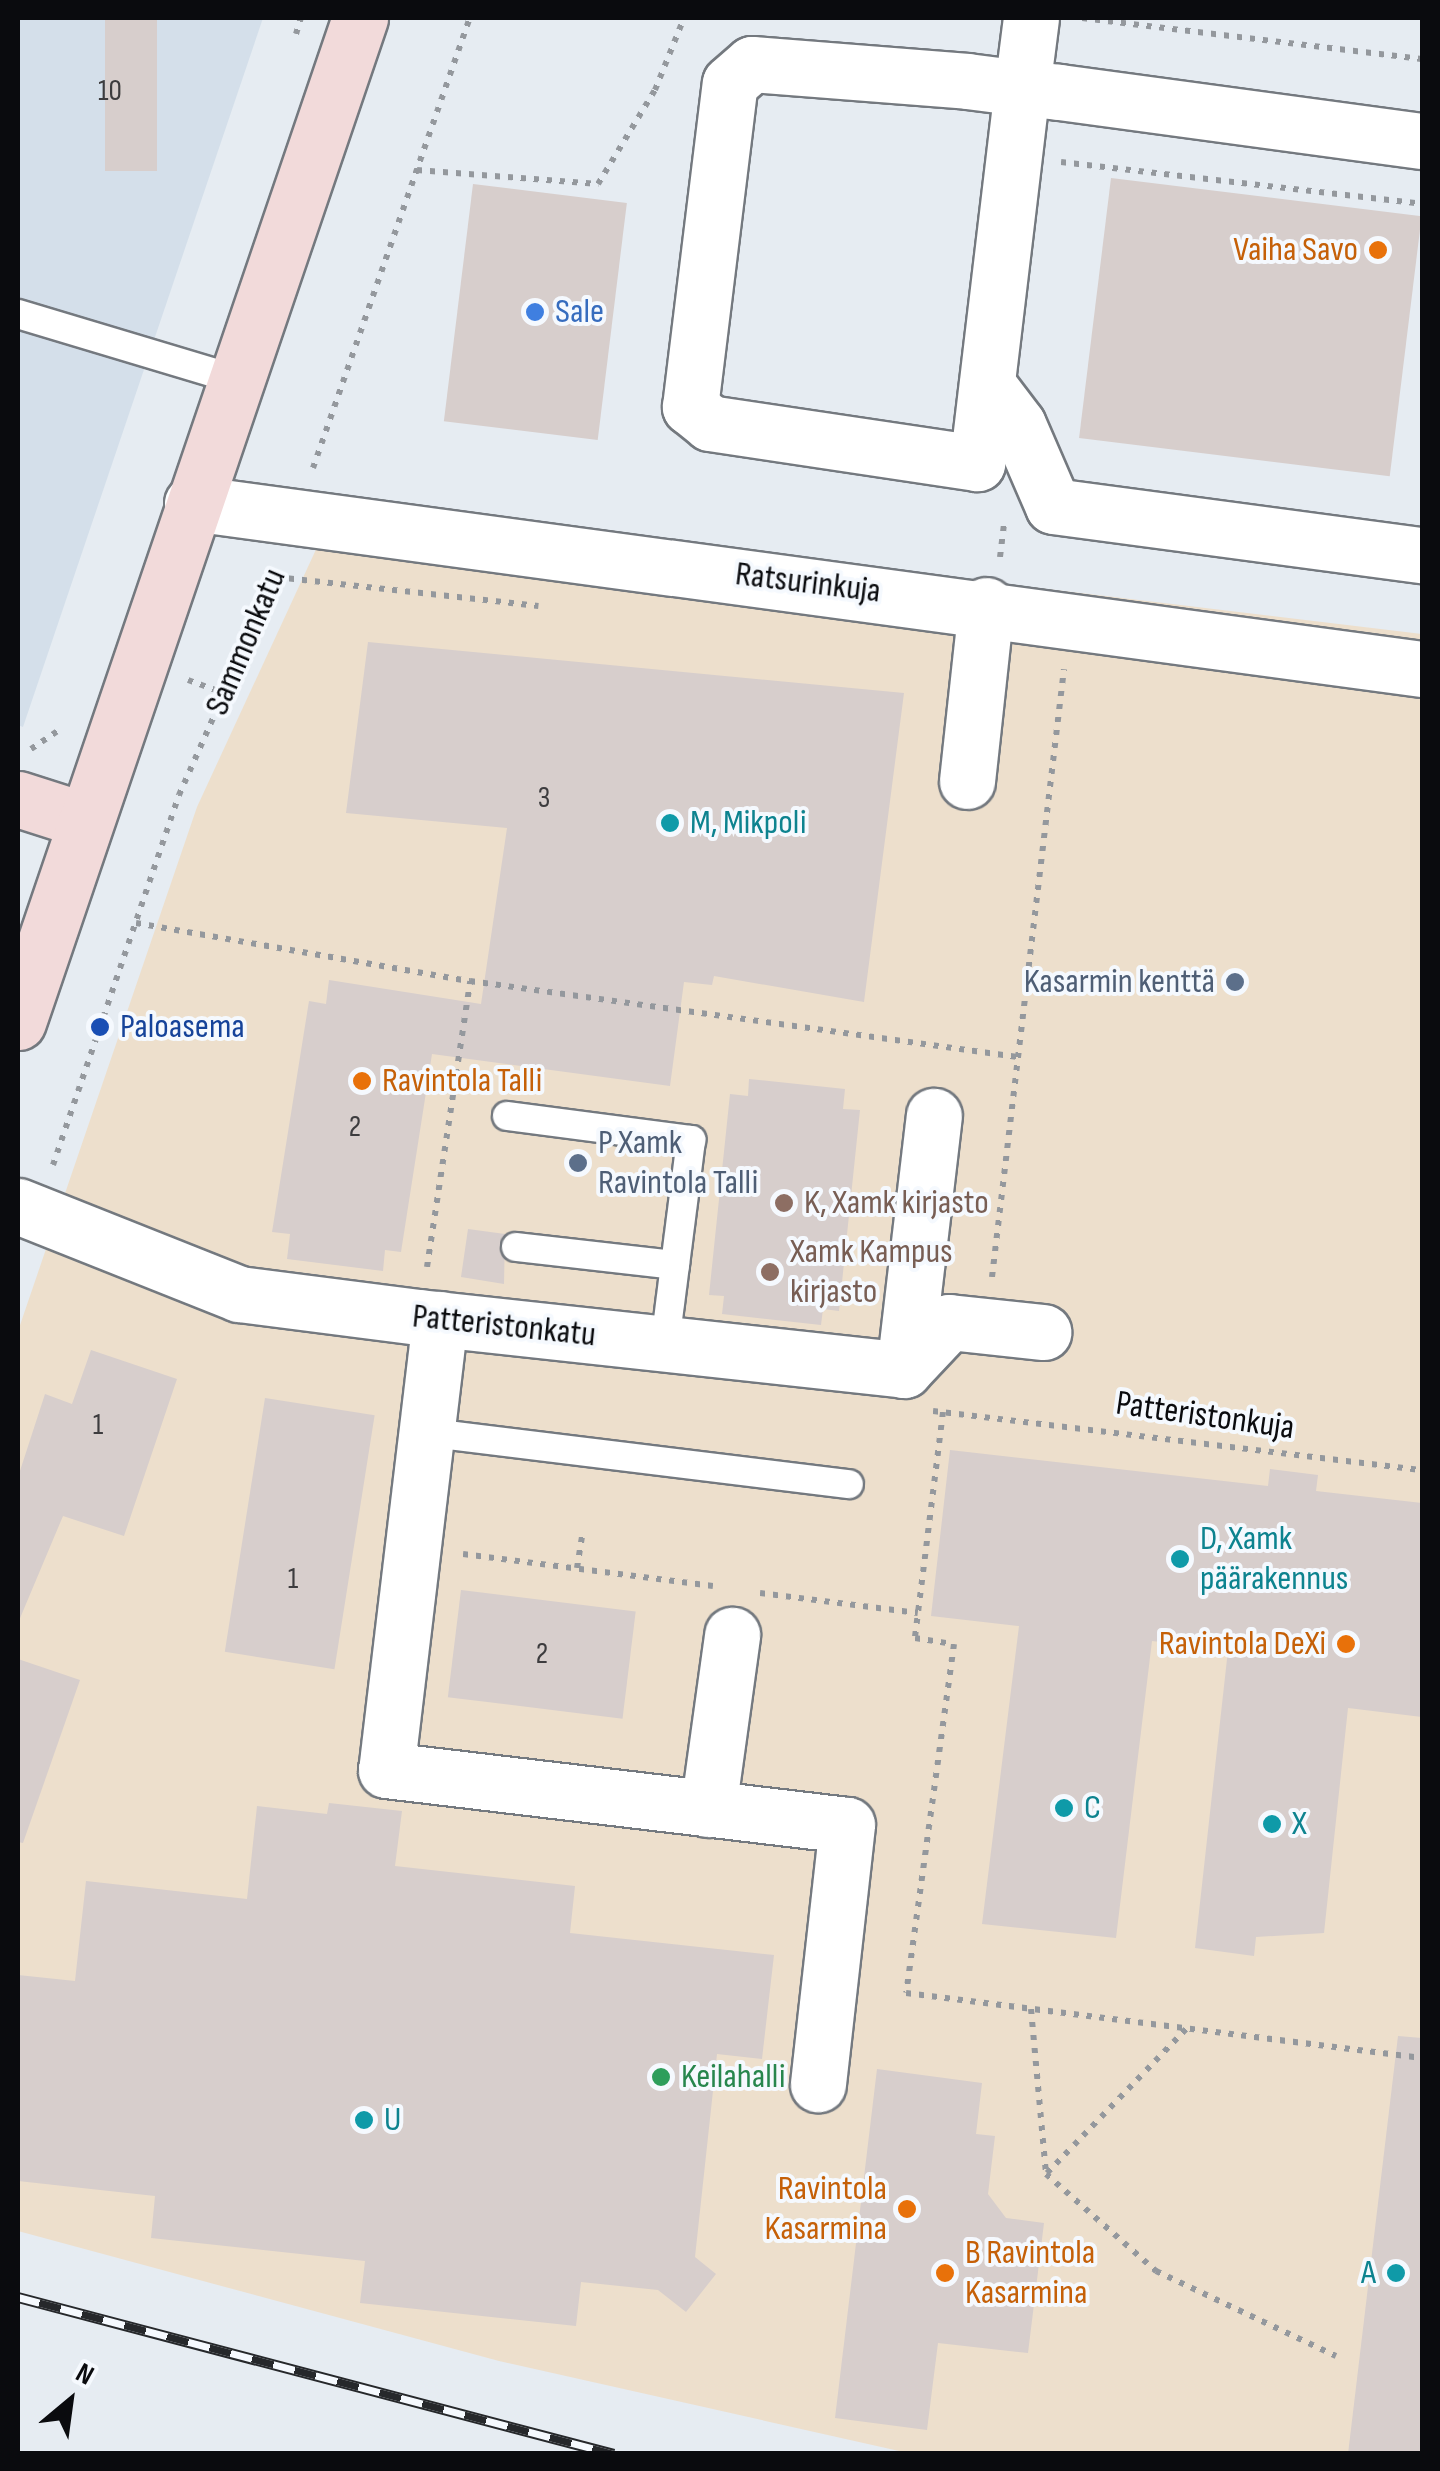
<!DOCTYPE html>
<html>
<head>
<meta charset="utf-8">
<style>
	body { margin:0 }
	#map { position:relative; width:1440px; height:2471px; overflow:hidden; background:#e6ecf2; font-family:"Sofia Sans Condensed",sans-serif }
	div>[style] { position:absolute }
	.built>* { inset:0; background:#d4dfea }
	.education>* { inset:0; background:#eddfcc }
	.building>* { inset:0; background:#d7cecc; transform-origin:0 0 }
	.path>* { height:6px; margin-top:-3px; transform-origin:0; background:repeating-linear-gradient(90deg,#94989d 0 5px,transparent 0 13px) }
	.roads { filter:drop-shadow(2px 0 #74797f) drop-shadow(-2px 0 #74797f) drop-shadow(0 2px #74797f) drop-shadow(0 -2px #74797f) }
	.lane>* { height:28px; margin:-14px; padding:0 14px; transform-origin:14px; border-radius:14px; background:#fff }
	.street>* { height:55px; margin:-27.5px; padding:0 27.5px; transform-origin:27.5px; border-radius:27.5px; background:#fff }
	.secondary>* { height:55px; margin:-27.5px; padding:0 27.5px; transform-origin:27.5px; border-radius:27.5px; background:#f2dada }
	.rail>* { height:11px; margin-top:-5.5px; transform-origin:0; background:repeating-linear-gradient(90deg,#f5f9fe 0 22px,#26282b 0 44px); box-sizing:border-box; border-block:2px solid #26282b }
	.dots>* { width:28px; height:28px; translate:-50% -50%; box-sizing:border-box; border:5px solid #f5f9fe; border-radius:50% }
	span { translate:-50% -50%; white-space:nowrap; text-align:center; line-height:1.15; -webkit-text-stroke:8px #f5f9fe; paint-order:stroke }
	.number-label { font-size:30px; color:#3d3c3e }
	.number-label span { -webkit-text-stroke-width:0 }
	.food-label { font-size:35px; color:#c56008 }
	.right { translate:-100% -50%; text-align:right }
	.left { translate:0 -50%; text-align:left }
	.shop-label { font-size:35px; color:#366cbe }
	.street-label { font-size:35px; color:#0a0b0e }
	.culture-label { font-size:35px; color:#0d838f }
	.service-label { font-size:35px; color:#4e5e75 }
	.transit-label { font-size:35px; color:#164399 }
	.education-label { font-size:35px; color:#785e54 }
	.leisure-label { font-size:35px; color:#27864d }
	.frame { position:absolute; inset:0; border:20px solid #0a0b0e; pointer-events:none }
	.north { position:absolute; left:20px; top:2351px; width:100px; height:100px; -webkit-text-stroke:8px #f5f9fe; paint-order:stroke; rotate:29deg; font-size:28px; font-weight:700; line-height:40px; text-align:center; color:#0a0b0e }
	.north::after { content:''; display:block; margin:auto; width:35px; height:45px; background:#0a0b0e; clip-path:polygon(50% 0,100% 100%,50% 72%,0 100%) }
</style>
</head>
<body>
<div id="map">
	<div class="built">
		<div style="clip-path:polygon(18px 18px,263px 18px,23px 727px,18px 725px)"></div>
	</div>
	<div class="education">
		<div style="clip-path:polygon(337px 504px,1422px 634px,1422px 2453px,908px 2453px,499px 2361px,18px 2231px,18px 1331px,197px 807px)"></div>
	</div>
	<div class="building">
		<div style="left:105px;top:18px;width:52px;height:153px"></div>
		<div style="left:1111px;top:178px;width:313px;height:262px;rotate:7deg"></div>
		<div style="left:473px;top:184px;width:155px;height:239px;rotate:7deg"></div>
		<div style="clip-path:polygon(368px 642px,904px 693px,864px 1002px,714px 976px,712px 985px,684px 982px,670px 1086px,432px 1054px,401px 1252px,385px 1250px,383px 1271px,287px 1259px,290px 1234px,272px 1232px,309px 1001px,326px 1004px,329px 980px,481px 1004px,507px 828px,346px 813px)"></div>
		<div style="clip-path:polygon(749px 1079px,845px 1089px,843px 1109px,860px 1110px,839px 1311px,823px 1309px,821px 1325px,722px 1314px,724px 1296px,709px 1295px,730px 1094px,748px 1096px)"></div>
		<div style="clip-path:polygon(468px 1229px,505px 1234px,504px 1284px,461px 1277px)"></div>
		<div style="clip-path:polygon(91px 1350px,177px 1379px,124px 1536px,63px 1516px,18px 1623px,18px 1477px,45px 1394px,72px 1404px)"></div>
		<div style="left:265px;top:1398px;width:111px;height:257px;rotate:9deg"></div>
		<div style="clip-path:polygon(950px 1450px,1268px 1486px,1270px 1469px,1318px 1475px,1316px 1491px,1422px 1503px,1422px 1717px,1348px 1708px,1324px 1933px,1256px 1937px,1254px 1956px,1195px 1948px,1228px 1650px,1152px 1641px,1116px 1938px,982px 1924px,1019px 1626px,931px 1616px)"></div>
		<div style="left:461px;top:1590px;width:176px;height:108px;rotate:7deg"></div>
		<div style="clip-path:polygon(18px 1659px,80px 1680px,23px 1843px,18px 1842px)"></div>
		<div style="clip-path:polygon(329px 1803px,402px 1811px,395px 1866px,575px 1886px,570px 1933px,774px 1955px,762px 2059px,717px 2054px,695px 2257px,716px 2274px,686px 2312px,658px 2290px,581px 2282px,576px 2326px,360px 2303px,365px 2261px,151px 2238px,155px 2196px,18px 2181px,18px 1975px,75px 1981px,86px 1881px,247px 1899px,257px 1806px,327px 1814px)"></div>
		<div style="clip-path:polygon(1398px 2036px,1422px 2038px,1422px 2454px,1348px 2454px)"></div>
		<div style="clip-path:polygon(877px 2069px,982px 2083px,976px 2134px,995px 2136px,988px 2194px,1006px 2218px,1044px 2223px,1028px 2353px,938px 2343px,927px 2430px,835px 2418px)"></div>
	</div>
	<div class="path">
		<div style="left:1082px;top:18px;width:342px;rotate:6.9deg"></div>
		<div style="left:296px;top:34px;width:17px;rotate:-73deg"></div>
		<div style="left:1061px;top:162px;width:363px;rotate:6.6deg"></div>
		<div style="left:417px;top:170px;width:182px;rotate:4.4deg"></div>
		<div style="left:598px;top:184px;width:110px;rotate:-58.8deg"></div>
		<div style="left:655px;top:90px;width:78px;rotate:-68.1deg"></div>
		<div style="left:313px;top:468px;width:477px;rotate:-70.8deg"></div>
		<div style="left:1000px;top:557px;width:32px;rotate:-83deg"></div>
		<div style="left:276px;top:577px;width:264px;rotate:6.3deg"></div>
		<div style="left:188px;top:680px;width:38px;rotate:20deg"></div>
		<div style="left:31px;top:749px;width:37px;rotate:-34deg"></div>
		<div style="left:136px;top:923px;width:339px;rotate:9.9deg"></div>
		<div style="left:470px;top:981px;width:553px;rotate:7.9deg"></div>
		<div style="left:53px;top:1165px;width:391px;rotate:-71.2deg"></div>
		<div style="left:179px;top:795px;width:242px;rotate:-66.1deg"></div>
		<div style="left:427px;top:1267px;width:289px;rotate:-81.4deg"></div>
		<div style="left:992px;top:1277px;width:612px;rotate:-83.25deg"></div>
		<div style="left:933px;top:1411px;width:493px;rotate:6.9deg"></div>
		<div style="left:943px;top:1412px;width:228px;rotate:97.1deg"></div>
		<div style="left:915px;top:1638px;width:39px;rotate:9deg"></div>
		<div style="left:954px;top:1644px;width:352px;rotate:97.8deg"></div>
		<div style="left:906px;top:1993px;width:520px;rotate:7.18deg"></div>
		<div style="left:463px;top:1554px;width:252px;rotate:7.3deg"></div>
		<div style="left:577px;top:1568px;width:33px;rotate:-81deg"></div>
		<div style="left:760px;top:1593px;width:159px;rotate:7.2deg"></div>
		<div style="left:1031px;top:2009px;width:166px;rotate:84.8deg"></div>
		<div style="left:1046px;top:2174px;width:147px;rotate:41.4deg"></div>
		<div style="left:1156px;top:2271px;width:199px;rotate:25.3deg"></div>
		<div style="left:1047px;top:2173px;width:202px;rotate:-46deg"></div>
	</div>
	<div class="roads">
		<div class="lane">
			<div style="left:18px;top:314px;width:227px;rotate:16.7deg"></div>
			<div style="left:507px;top:1116px;width:186px;rotate:7.4deg"></div>
			<div style="left:691px;top:1140px;width:206px;rotate:97.3deg"></div>
			<div style="left:516px;top:1247px;width:160px;rotate:6.5deg"></div>
			<div style="left:424px;top:1432px;width:428px;rotate:7deg"></div>
		</div>
		<div class="street">
			<div style="left:1031px;top:18px;width:71px;rotate:97.3deg"></div>
			<div style="left:1022px;top:88px;width:378px;rotate:96.8deg"></div>
			<div style="left:977px;top:463px;width:270px;rotate:-171.5deg"></div>
			<div style="left:710px;top:423px;width:26px;rotate:-141deg"></div>
			<div style="left:690px;top:407px;width:326px;rotate:-83deg"></div>
			<div style="left:730px;top:83px;width:29px;rotate:-41deg"></div>
			<div style="left:752px;top:64px;width:216px;rotate:4.5deg"></div>
			<div style="left:967px;top:81px;width:55px;rotate:7.3deg"></div>
			<div style="left:1022px;top:88px;width:37px;rotate:6deg"></div>
			<div style="left:1059px;top:92px;width:366px;rotate:7.7deg"></div>
			<div style="left:987px;top:384px;width:51px;rotate:52.9deg"></div>
			<div style="left:1018px;top:425px;width:88px;rotate:66.6deg"></div>
			<div style="left:1053px;top:506px;width:372px;rotate:7.6deg"></div>
			<div style="left:192px;top:503px;width:1241px;rotate:7.69deg"></div>
			<div style="left:967px;top:781px;width:177px;rotate:-83.8deg"></div>
			<div style="left:18px;top:1206px;width:238px;rotate:21.7deg"></div>
			<div style="left:239px;top:1294px;width:181px;rotate:7.3deg"></div>
			<div style="left:419px;top:1317px;width:488px;rotate:6.2deg"></div>
			<div style="left:904px;top:1370px;width:66px;rotate:-46.8deg"></div>
			<div style="left:949px;top:1322px;width:95px;rotate:6.1deg"></div>
			<div style="left:440px;top:1319px;width:454px;rotate:96.8deg"></div>
			<div style="left:386px;top:1770px;width:464px;rotate:6.8deg"></div>
			<div style="left:847px;top:1825px;width:261px;rotate:96.4deg"></div>
			<div style="left:904px;top:1370px;width:256px;rotate:-83.3deg"></div>
			<div style="left:708px;top:1809px;width:176px;rotate:-82.1deg"></div>
		</div>
		<div class="secondary">
			<div style="left:18px;top:799px;width:69px;rotate:17.7deg"></div>
			<div style="left:18px;top:1022px;width:1061px;rotate:-71.19deg"></div>
		</div>
	</div>
	<div class="rail">
		<div style="left:18px;top:2297px;width:616px;rotate:14.76deg"></div>
	</div>
	<div class="dots">
		<div style="left:1378px;top:250px;background:#e8710a"></div>
		<div style="left:535px;top:312px;background:#3f7fe0"></div>
		<div style="left:670px;top:823px;background:#0f9aa8"></div>
		<div style="left:1235px;top:982px;background:#5c6f8a"></div>
		<div style="left:100px;top:1027px;background:#1a4fb4"></div>
		<div style="left:362px;top:1081px;background:#e8710a"></div>
		<div style="left:578px;top:1163px;background:#5c6f8a"></div>
		<div style="left:784px;top:1203px;background:#8d6e63"></div>
		<div style="left:770px;top:1272px;background:#8d6e63"></div>
		<div style="left:1180px;top:1559px;background:#0f9aa8"></div>
		<div style="left:1346px;top:1644px;background:#e8710a"></div>
		<div style="left:1064px;top:1808px;background:#0f9aa8"></div>
		<div style="left:1272px;top:1824px;background:#0f9aa8"></div>
		<div style="left:661px;top:2077px;background:#2e9e5b"></div>
		<div style="left:364px;top:2120px;background:#0f9aa8"></div>
		<div style="left:907px;top:2209px;background:#e8710a"></div>
		<div style="left:945px;top:2273px;background:#e8710a"></div>
		<div style="left:1396px;top:2273px;background:#0f9aa8"></div>
	</div>
	<div class="number-label">
		<span style="left:110px;top:91px">10</span>
		<span style="left:544px;top:798px">3</span>
		<span style="left:355px;top:1127px">2</span>
		<span style="left:98px;top:1425px">1</span>
		<span style="left:293px;top:1579px">1</span>
		<span style="left:542px;top:1654px">2</span>
	</div>
	<div class="food-label">
		<span class="right" style="left:1358px;top:250px">Vaiha Savo</span>
		<span class="left" style="left:382px;top:1081px">Ravintola Talli</span>
		<span class="right" style="left:1326px;top:1644px">Ravintola DeXi</span>
		<span class="right" style="left:887px;top:2209px">Ravintola<br>Kasarmina</span>
		<span class="left" style="left:965px;top:2273px">B Ravintola<br>Kasarmina</span>
	</div>
	<div class="shop-label">
		<span class="left" style="left:555px;top:312px">Sale</span>
	</div>
	<div class="street-label">
		<span style="left:808px;top:583px;rotate:7deg">Ratsurinkuja</span>
		<span style="left:246px;top:642px;rotate:-67deg">Sammonkatu</span>
		<span style="left:504px;top:1326px;rotate:6deg">Patteristonkatu</span>
		<span style="left:1205px;top:1416px;rotate:8deg">Patteristonkuja</span>
	</div>
	<div class="culture-label">
		<span class="left" style="left:690px;top:823px">M, Mikpoli</span>
		<span class="left" style="left:1200px;top:1559px">D, Xamk<br>päärakennus</span>
		<span class="left" style="left:1084px;top:1808px">C</span>
		<span class="left" style="left:1292px;top:1824px">X</span>
		<span class="left" style="left:384px;top:2120px">U</span>
		<span class="right" style="left:1376px;top:2273px">A</span>
	</div>
	<div class="service-label">
		<span class="right" style="left:1215px;top:982px">Kasarmin kenttä</span>
		<span class="left" style="left:598px;top:1163px">P Xamk<br>Ravintola Talli</span>
	</div>
	<div class="transit-label">
		<span class="left" style="left:120px;top:1027px">Paloasema</span>
	</div>
	<div class="education-label">
		<span class="left" style="left:804px;top:1203px">K, Xamk kirjasto</span>
		<span class="left" style="left:790px;top:1272px">Xamk Kampus<br>kirjasto</span>
	</div>
	<div class="leisure-label">
		<span class="left" style="left:681px;top:2077px">Keilahalli</span>
	</div>
	<div class="frame"></div>
	<div class="north">N</div>
</div>
</body>
</html>
